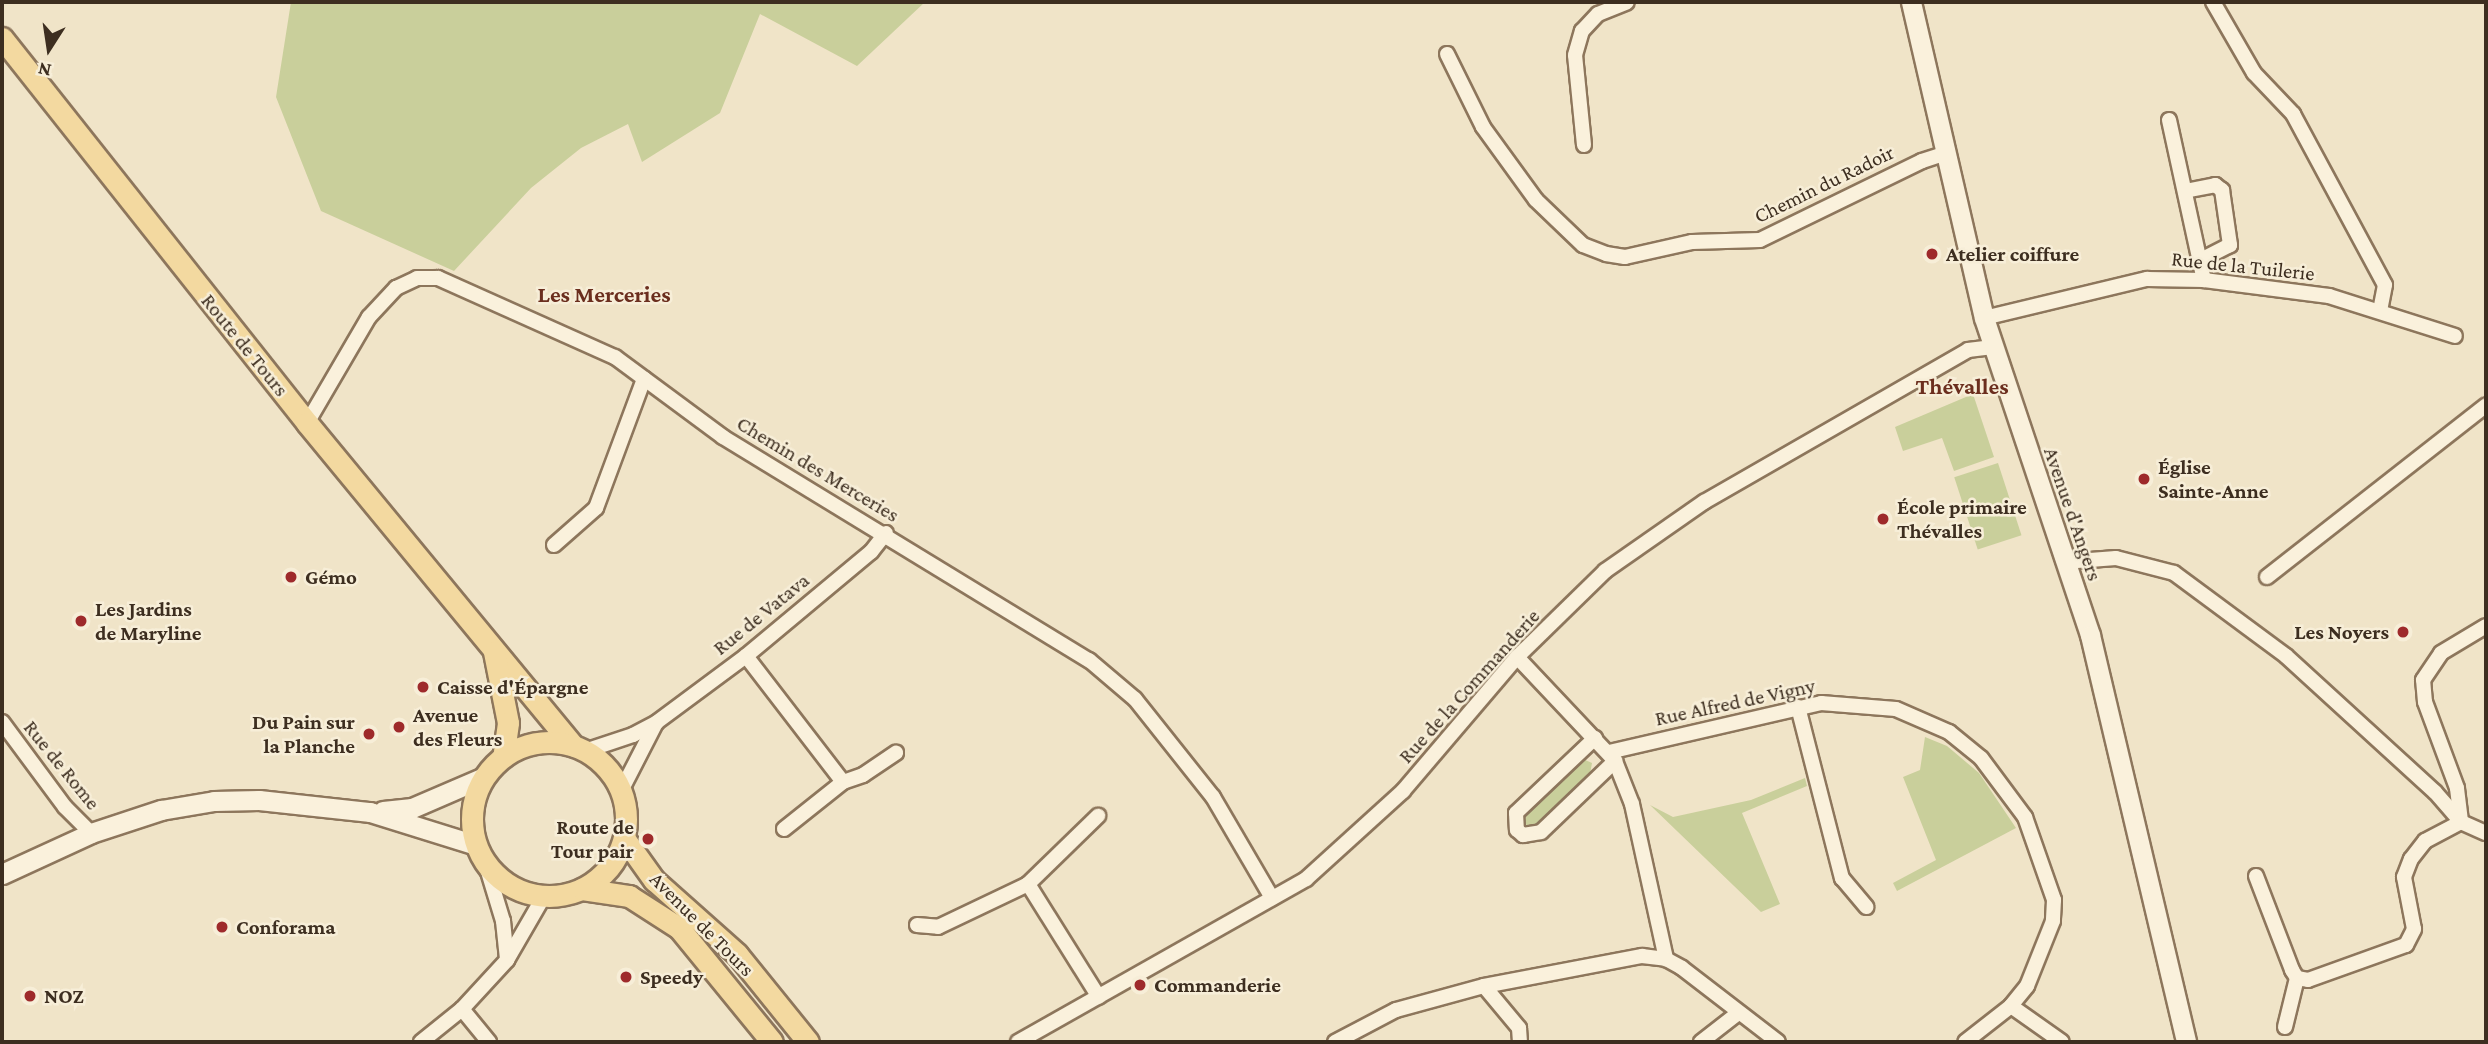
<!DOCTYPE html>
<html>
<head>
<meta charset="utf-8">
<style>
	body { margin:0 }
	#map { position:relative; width:2488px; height:1044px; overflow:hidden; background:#f0e4c8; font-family:"Crimson Pro",serif }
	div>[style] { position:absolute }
	.green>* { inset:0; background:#c9cf9b; transform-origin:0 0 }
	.roads { filter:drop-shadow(2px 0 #8d765c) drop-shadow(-2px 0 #8d765c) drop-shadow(0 2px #8d765c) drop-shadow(0 -2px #8d765c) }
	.street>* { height:14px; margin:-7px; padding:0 7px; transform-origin:7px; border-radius:7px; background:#faf1dc }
	.secondary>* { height:19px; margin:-9.5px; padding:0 9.5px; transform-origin:9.5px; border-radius:9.5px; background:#faf1dc }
	.primary>* { height:21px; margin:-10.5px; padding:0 10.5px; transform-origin:10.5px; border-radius:10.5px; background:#f3d9a0 }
	.primary>.ring { margin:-10.5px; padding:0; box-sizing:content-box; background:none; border:21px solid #f3d9a0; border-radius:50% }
	.dots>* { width:19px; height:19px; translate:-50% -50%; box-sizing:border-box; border:4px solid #f7eed8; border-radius:50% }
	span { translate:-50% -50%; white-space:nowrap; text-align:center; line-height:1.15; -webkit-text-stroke:5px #f7eed8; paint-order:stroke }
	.street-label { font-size:21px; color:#3d2e20 }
	.poi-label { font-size:21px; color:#3d2e20; font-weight:700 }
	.left { translate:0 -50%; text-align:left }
	.right { translate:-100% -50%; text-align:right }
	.neighbourhood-label { font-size:23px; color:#6b2e1e; font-weight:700 }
	.frame { position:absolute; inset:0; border:4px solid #3d2e20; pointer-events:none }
	.north { position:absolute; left:14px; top:14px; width:70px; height:70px; -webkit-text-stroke:5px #f7eed8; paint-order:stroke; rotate:192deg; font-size:19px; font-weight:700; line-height:28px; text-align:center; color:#3d2e20 }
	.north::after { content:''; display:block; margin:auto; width:24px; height:32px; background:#3d2e20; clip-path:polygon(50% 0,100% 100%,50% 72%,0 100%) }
</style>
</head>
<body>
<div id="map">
	<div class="green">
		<div style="clip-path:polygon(291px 2px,925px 2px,857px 66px,760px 14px,720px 113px,642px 162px,628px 124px,581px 148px,531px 188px,454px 271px,321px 211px,276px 97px)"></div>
		<div style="clip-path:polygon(1973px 394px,1994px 457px,1954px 471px,1942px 438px,1903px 451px,1895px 427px)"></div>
		<div style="left:1998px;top:463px;width:76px;height:46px;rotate:72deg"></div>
		<div style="clip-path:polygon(1925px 737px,1947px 746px,1979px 773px,2016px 828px,1897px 891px,1893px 883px,1936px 860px,1903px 777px,1920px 770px)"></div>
		<div style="clip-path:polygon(1583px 759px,1592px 763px,1590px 774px,1537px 826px,1521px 824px,1523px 814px)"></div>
		<div style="clip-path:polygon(1805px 778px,1807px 786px,1742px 813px,1780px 904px,1761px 912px,1650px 805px,1673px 817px,1751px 800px)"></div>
	</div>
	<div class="roads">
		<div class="street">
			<div style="left:2213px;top:2px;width:82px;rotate:60deg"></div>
			<div style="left:2254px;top:73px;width:57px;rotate:46.4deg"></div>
			<div style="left:2293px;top:114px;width:194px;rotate:61.7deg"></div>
			<div style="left:2385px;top:285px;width:25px;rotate:101deg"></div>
			<div style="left:1447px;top:54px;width:81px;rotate:63.7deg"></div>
			<div style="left:1483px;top:127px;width:90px;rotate:54deg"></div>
			<div style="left:1536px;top:200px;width:65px;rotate:43.8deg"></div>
			<div style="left:1583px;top:245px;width:25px;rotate:21deg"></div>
			<div style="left:1606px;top:254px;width:19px;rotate:9deg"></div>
			<div style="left:1625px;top:257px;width:69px;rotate:-12.6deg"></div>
			<div style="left:1692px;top:242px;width:68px;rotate:-1.7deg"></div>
			<div style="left:1760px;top:240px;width:180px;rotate:-26deg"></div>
			<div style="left:1922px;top:161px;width:23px;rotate:-18deg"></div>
			<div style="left:2169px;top:120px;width:164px;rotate:77.7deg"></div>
			<div style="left:1584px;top:145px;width:90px;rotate:-95.7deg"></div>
			<div style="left:1575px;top:55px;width:25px;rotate:-74deg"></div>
			<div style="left:1582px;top:31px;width:23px;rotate:-47deg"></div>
			<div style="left:1598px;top:14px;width:31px;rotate:-22deg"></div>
			<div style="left:2185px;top:191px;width:31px;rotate:-11deg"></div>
			<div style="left:2215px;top:185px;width:9px;rotate:36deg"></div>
			<div style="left:2222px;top:190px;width:56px;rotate:81.7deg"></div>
			<div style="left:2230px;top:245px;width:34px;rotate:153deg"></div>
			<div style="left:1984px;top:318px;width:168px;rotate:-13.5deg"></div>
			<div style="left:2147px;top:279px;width:57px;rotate:1deg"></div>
			<div style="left:2204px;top:280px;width:126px;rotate:7.3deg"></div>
			<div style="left:2329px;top:296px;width:132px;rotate:17.6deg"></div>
			<div style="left:307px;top:423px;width:123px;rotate:-59.7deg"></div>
			<div style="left:369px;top:317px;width:40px;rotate:-47deg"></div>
			<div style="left:396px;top:288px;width:23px;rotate:-25deg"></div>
			<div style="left:417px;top:278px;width:21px"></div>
			<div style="left:438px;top:278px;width:194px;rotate:24.1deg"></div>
			<div style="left:615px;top:357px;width:134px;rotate:36.5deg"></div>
			<div style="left:723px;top:437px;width:429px;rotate:31.4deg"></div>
			<div style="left:1089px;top:660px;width:60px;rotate:40.3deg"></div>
			<div style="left:1135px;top:699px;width:125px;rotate:51.5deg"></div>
			<div style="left:1213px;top:797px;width:117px;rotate:59.7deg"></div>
			<div style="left:554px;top:545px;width:56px;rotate:-41.4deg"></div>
			<div style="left:596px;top:508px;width:138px;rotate:-69.6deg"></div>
			<div style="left:2064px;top:562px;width:52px;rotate:-4.4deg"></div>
			<div style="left:2116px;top:558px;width:60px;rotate:14.5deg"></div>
			<div style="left:2174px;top:573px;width:139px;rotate:36.5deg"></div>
			<div style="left:2286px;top:656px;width:202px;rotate:42.4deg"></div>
			<div style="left:2435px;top:792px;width:40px;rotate:49deg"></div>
			<div style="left:2461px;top:822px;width:27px;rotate:24deg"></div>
			<div style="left:2267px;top:577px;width:278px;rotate:-38.1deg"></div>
			<div style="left:746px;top:656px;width:159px;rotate:52.4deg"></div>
			<div style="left:1517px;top:657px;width:143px;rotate:46.7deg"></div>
			<div style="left:1615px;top:761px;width:46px;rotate:68.4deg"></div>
			<div style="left:1632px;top:804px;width:159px;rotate:77.6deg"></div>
			<div style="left:1798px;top:707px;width:177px;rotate:75.6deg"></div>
			<div style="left:1842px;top:878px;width:38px;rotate:50deg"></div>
			<div style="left:2px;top:722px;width:106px;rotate:53.5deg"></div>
			<div style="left:65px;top:807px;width:37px;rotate:45deg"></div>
			<div style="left:1595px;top:738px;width:109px;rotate:136.5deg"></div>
			<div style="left:1516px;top:813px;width:17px;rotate:87deg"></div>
			<div style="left:1517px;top:830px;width:8px;rotate:40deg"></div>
			<div style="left:1523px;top:835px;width:18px;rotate:-9deg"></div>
			<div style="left:1541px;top:832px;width:103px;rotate:-43.8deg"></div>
			<div style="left:585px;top:751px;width:51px;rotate:-18.4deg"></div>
			<div style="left:633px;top:735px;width:27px;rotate:-28deg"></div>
			<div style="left:657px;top:722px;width:111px;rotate:-36.6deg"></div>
			<div style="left:746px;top:656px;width:163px;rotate:-39.8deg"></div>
			<div style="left:871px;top:552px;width:24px;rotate:-52deg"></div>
			<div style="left:1609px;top:752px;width:218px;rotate:-13deg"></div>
			<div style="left:1821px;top:703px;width:75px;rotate:4.6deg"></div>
			<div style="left:1896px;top:709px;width:58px;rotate:23.5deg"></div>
			<div style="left:1949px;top:732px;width:41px;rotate:39.1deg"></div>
			<div style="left:1981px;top:758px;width:74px;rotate:53.3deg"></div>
			<div style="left:2025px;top:817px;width:88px;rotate:70.7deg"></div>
			<div style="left:2054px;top:900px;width:21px;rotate:93deg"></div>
			<div style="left:2053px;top:921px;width:70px;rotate:111.8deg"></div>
			<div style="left:2027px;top:986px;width:26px;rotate:129deg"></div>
			<div style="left:2011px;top:1006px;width:58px;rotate:142deg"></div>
			<div style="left:621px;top:791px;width:76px;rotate:-62.8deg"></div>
			<div style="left:2461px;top:821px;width:33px;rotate:-97deg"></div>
			<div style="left:2457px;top:788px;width:92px;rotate:-110.4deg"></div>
			<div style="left:2425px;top:702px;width:22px;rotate:-95deg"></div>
			<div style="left:2423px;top:680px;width:32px;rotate:-56deg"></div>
			<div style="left:2441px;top:653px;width:52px;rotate:-31deg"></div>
			<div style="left:784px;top:829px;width:75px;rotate:-38.5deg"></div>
			<div style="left:843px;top:782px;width:21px;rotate:-19deg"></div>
			<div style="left:863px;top:775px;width:40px;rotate:-34deg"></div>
			<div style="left:486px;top:865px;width:59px;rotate:73.1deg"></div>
			<div style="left:503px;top:921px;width:39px;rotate:84deg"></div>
			<div style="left:2256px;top:876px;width:101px;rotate:69deg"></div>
			<div style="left:2292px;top:970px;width:9px;rotate:58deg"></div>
			<div style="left:2297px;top:978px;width:11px;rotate:10deg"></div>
			<div style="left:2308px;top:980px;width:104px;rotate:-19.7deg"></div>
			<div style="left:2406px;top:945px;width:18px;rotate:-63deg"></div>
			<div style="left:2414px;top:929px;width:53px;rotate:-100.9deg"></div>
			<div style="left:2404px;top:877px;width:19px;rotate:-69deg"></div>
			<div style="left:2411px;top:859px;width:23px;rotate:-52deg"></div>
			<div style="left:2425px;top:841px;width:41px;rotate:-27.8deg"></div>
			<div style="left:1028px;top:884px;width:133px;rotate:57.9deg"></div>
			<div style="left:917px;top:925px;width:21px;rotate:5deg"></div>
			<div style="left:938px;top:927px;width:100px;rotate:-25.5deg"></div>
			<div style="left:1028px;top:884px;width:98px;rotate:-44.2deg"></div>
			<div style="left:1484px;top:986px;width:55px;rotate:50.2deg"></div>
			<div style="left:1519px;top:1028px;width:14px;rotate:86deg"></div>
			<div style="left:2011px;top:1006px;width:62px;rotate:35.2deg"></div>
			<div style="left:462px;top:1009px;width:43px;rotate:50.7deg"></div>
			<div style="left:2285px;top:1027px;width:50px;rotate:-76.2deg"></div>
			<div style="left:421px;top:1042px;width:53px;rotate:-38.8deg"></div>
			<div style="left:462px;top:1009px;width:67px;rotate:-47.4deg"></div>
			<div style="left:507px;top:960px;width:74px;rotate:-60deg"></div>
			<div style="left:1018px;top:1042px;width:331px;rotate:-29.5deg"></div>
			<div style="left:1306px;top:879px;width:131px;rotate:-42.2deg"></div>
			<div style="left:1403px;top:791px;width:176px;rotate:-49.6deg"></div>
			<div style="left:1517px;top:657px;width:123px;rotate:-44.3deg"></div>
			<div style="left:1605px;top:571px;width:121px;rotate:-34.9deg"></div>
			<div style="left:1704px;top:502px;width:305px;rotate:-29.9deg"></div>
			<div style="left:1968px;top:350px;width:25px;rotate:-7deg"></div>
			<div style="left:1335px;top:1042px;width:69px;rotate:-27.7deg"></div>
			<div style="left:1396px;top:1010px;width:91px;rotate:-15.3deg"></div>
			<div style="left:1484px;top:986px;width:161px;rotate:-10.8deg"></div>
			<div style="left:1642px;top:956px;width:24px;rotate:7deg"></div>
			<div style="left:1666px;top:959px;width:18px;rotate:29deg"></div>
			<div style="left:1682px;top:968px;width:121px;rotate:37.6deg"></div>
			<div style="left:1701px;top:1042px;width:46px;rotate:-37.9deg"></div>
		</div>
		<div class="secondary">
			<div style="left:1911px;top:2px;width:324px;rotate:77deg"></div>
			<div style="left:1984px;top:318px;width:334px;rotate:71.5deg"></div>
			<div style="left:2090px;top:635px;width:418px;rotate:76.7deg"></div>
			<div style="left:383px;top:811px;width:29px;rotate:-6deg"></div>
			<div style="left:412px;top:808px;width:78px;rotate:-23.3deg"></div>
			<div style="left:2px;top:874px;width:98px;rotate:-24.7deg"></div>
			<div style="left:91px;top:833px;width:74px;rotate:-18.2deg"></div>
			<div style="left:161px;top:810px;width:54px;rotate:-9.6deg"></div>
			<div style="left:214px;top:801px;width:45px;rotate:-1.3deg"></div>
			<div style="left:259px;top:800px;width:112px;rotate:6.2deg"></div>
			<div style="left:370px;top:812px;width:111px;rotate:17.3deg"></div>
		</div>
		<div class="primary">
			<div style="left:2px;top:38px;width:491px;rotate:51.6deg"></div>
			<div style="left:307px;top:423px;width:418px;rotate:50.5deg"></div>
			<div style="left:494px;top:652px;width:72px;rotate:78.8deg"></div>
			<div style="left:508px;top:723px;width:34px;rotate:98deg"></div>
			<div class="ring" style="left:472px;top:742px;width:133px;height:133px"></div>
			<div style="left:624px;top:838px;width:52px;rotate:54.5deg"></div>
			<div style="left:654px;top:880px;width:111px;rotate:41.7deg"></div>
			<div style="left:737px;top:954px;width:113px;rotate:51.1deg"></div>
			<div style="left:582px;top:889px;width:48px;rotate:8.5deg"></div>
			<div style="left:629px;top:896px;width:59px;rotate:32.6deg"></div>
			<div style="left:679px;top:928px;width:147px;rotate:50.8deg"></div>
		</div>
	</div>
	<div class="dots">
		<div style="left:1932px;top:254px;background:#9e2a2b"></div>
		<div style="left:2144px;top:479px;background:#9e2a2b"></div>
		<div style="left:1883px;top:519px;background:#9e2a2b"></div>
		<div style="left:291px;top:577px;background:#9e2a2b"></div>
		<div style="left:81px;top:621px;background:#9e2a2b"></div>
		<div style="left:2403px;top:632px;background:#9e2a2b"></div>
		<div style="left:423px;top:687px;background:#9e2a2b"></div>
		<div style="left:399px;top:727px;background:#9e2a2b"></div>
		<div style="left:369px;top:734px;background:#9e2a2b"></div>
		<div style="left:648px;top:839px;background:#9e2a2b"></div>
		<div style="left:222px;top:927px;background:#9e2a2b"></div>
		<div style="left:626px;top:977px;background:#9e2a2b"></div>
		<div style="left:1140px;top:985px;background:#9e2a2b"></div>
		<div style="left:30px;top:996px;background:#9e2a2b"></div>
	</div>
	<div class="street-label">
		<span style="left:1824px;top:184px;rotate:-26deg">Chemin du Radoir</span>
		<span style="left:2243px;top:266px;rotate:6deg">Rue de la Tuilerie</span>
		<span style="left:245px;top:345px;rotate:51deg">Route de Tours</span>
		<span style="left:818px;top:469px;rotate:31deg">Chemin des Merceries</span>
		<span style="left:2073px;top:514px;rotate:71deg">Avenue d'Angers</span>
		<span style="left:761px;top:614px;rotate:-39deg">Rue de Vatava</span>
		<span style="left:1469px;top:686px;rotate:-48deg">Rue de la Commanderie</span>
		<span style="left:1735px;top:702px;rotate:-12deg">Rue Alfred de Vigny</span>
		<span style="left:62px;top:765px;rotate:51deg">Rue de Rome</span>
		<span style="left:702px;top:924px;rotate:45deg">Avenue de Tours</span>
	</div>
	<div class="poi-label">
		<span class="left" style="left:1946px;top:254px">Atelier coiffure</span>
		<span class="left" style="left:2158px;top:479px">Église<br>Sainte-Anne</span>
		<span class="left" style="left:1897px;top:519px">École primaire<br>Thévalles</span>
		<span class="left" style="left:305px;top:577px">Gémo</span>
		<span class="left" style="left:95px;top:621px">Les Jardins<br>de Maryline</span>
		<span class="right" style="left:2389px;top:632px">Les Noyers</span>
		<span class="left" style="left:437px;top:687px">Caisse d'Épargne</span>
		<span class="left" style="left:413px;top:727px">Avenue<br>des Fleurs</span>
		<span class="right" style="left:355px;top:734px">Du Pain sur<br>la Planche</span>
		<span class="right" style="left:634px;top:839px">Route de<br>Tour pair</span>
		<span class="left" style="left:236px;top:927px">Conforama</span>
		<span class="left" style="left:640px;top:977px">Speedy</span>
		<span class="left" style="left:1154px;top:985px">Commanderie</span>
		<span class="left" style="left:44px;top:996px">NOZ</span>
	</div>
	<div class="neighbourhood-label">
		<span style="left:604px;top:294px">Les Merceries</span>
		<span style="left:1962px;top:386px">Thévalles</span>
	</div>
	<div class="frame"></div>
	<div class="north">N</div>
</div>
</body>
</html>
